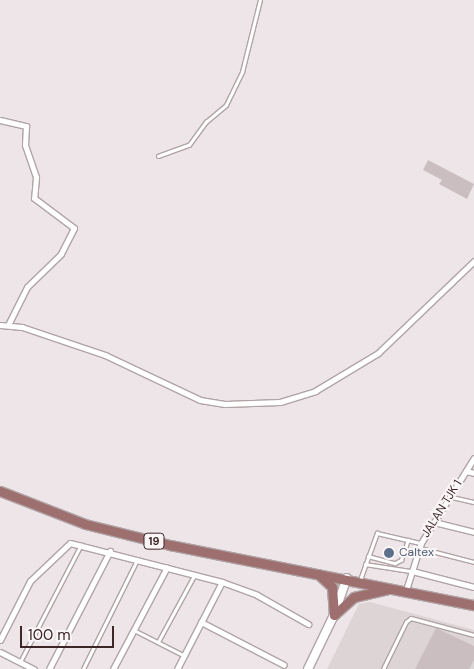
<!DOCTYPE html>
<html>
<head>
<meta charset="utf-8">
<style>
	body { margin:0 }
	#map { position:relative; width:474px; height:669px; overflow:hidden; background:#ede5e7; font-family:"DM Sans",sans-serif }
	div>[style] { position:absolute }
	.built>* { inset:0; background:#ddd4d6 }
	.building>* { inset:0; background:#cabec0 }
	.roads { filter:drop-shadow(1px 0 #b1a4a6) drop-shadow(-1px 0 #b1a4a6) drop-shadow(0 1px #b1a4a6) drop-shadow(0 -1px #b1a4a6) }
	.lane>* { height:2.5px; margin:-1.25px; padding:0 1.25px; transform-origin:1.25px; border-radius:1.25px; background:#fff }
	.street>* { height:5px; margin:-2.5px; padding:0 2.5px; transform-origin:2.5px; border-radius:2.5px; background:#fff }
	.secondary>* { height:8px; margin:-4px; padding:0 4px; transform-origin:4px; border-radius:4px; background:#fff }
	.primary>* { height:9px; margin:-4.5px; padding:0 4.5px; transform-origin:4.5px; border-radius:4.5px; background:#9d6f6f }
	.dots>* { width:14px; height:14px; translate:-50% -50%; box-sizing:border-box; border:2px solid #faf6f7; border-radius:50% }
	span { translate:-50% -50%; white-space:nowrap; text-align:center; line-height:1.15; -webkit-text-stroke:4px #faf6f7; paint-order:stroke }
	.shield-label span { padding:1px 4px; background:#faf6f7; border:1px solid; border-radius:4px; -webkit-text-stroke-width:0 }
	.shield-label { font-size:11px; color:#3d2627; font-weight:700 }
	.street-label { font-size:12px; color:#3d2627 }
	.service-label { font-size:12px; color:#4e5e75 }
	.left { translate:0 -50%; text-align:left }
	.scale { position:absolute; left:20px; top:626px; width:94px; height:22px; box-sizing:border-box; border:2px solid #3d2627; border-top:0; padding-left:6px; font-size:15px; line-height:18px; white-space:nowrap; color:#3d2627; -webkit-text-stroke:4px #faf6f7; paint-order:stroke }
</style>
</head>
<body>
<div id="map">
	<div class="built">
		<div style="clip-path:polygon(370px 602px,474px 630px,474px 669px,327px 669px,359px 604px)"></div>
	</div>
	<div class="building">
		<div style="clip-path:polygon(428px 160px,474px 184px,467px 199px,439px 184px,442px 180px,423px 170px)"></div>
		<div style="clip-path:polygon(436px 628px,474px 646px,474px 660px,469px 669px,415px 669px)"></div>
	</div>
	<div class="roads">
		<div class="lane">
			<div style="left:158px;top:156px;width:33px;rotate:-20deg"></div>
			<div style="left:189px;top:145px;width:29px;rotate:-54deg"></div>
			<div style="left:206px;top:122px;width:26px;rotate:-40deg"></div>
			<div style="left:226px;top:105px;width:37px;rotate:-64deg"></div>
			<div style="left:242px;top:72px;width:74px;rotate:-76deg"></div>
			<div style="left:452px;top:497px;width:23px;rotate:13deg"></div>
			<div style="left:420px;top:548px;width:56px;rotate:14.5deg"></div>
			<div style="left:368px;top:556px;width:28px;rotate:15deg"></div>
			<div style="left:395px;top:563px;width:7px;rotate:-27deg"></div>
			<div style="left:401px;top:560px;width:21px;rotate:-71deg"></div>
			<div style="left:365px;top:564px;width:47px;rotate:8.7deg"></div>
			<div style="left:360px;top:580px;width:50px;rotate:-70.1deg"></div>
			<div style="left:377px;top:533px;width:44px;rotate:13.1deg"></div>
			<div style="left:134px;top:630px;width:55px;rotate:27deg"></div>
			<div style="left:158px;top:642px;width:75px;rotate:-61.4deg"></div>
			<div style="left:20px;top:662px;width:132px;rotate:-62.5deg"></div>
			<div style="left:83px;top:669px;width:122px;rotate:-63.6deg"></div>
			<div style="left:383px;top:669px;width:52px;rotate:-63.9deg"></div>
			<div style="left:406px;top:622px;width:6px;rotate:-39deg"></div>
			<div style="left:411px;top:618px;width:65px;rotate:15.1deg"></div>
		</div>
		<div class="street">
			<div style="left:0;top:120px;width:27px;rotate:13deg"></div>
			<div style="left:26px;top:126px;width:19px;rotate:93deg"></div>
			<div style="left:25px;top:145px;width:34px;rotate:71deg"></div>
			<div style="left:36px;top:177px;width:21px;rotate:95deg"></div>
			<div style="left:34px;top:198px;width:50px;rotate:36.9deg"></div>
			<div style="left:74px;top:228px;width:29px;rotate:117deg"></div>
			<div style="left:61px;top:254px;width:47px;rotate:135.9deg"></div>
			<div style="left:27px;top:287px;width:42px;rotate:116.6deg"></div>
			<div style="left:0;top:325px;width:22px;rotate:5deg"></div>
			<div style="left:22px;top:327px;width:88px;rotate:18.6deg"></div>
			<div style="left:105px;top:355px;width:105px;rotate:25.3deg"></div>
			<div style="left:200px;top:400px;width:25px;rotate:9deg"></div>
			<div style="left:225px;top:404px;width:55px;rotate:-2.1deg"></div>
			<div style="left:280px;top:402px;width:37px;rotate:-17deg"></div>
			<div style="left:315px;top:391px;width:74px;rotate:-31.1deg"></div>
			<div style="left:378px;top:353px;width:133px;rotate:-43.8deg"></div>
			<div style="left:466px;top:471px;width:8px;rotate:14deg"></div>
			<div style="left:434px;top:522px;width:41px;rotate:14deg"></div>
			<div style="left:412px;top:571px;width:64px;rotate:14.5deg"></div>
			<div style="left:406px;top:590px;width:49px;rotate:-72.3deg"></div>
			<div style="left:421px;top:543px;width:100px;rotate:-58.1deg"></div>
			<div style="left:201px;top:622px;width:93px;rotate:27.4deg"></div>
			<div style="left:0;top:640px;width:66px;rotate:-63deg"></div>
			<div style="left:30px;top:581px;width:55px;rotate:-43.5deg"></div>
			<div style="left:70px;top:543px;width:157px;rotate:14.4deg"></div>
			<div style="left:222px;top:582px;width:37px;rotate:20deg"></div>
			<div style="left:257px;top:595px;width:59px;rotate:29.6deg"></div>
			<div style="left:0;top:652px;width:38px;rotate:27deg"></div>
			<div style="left:49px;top:669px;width:133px;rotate:-62.7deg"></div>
			<div style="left:113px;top:669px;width:115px;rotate:-62.1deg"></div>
			<div style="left:177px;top:669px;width:98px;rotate:-62.7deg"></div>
		</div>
		<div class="secondary">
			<div style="left:308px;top:669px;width:60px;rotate:-64.3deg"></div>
			<div style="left:334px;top:615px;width:39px;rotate:-71deg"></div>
		</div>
		<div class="primary">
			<div style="left:0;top:491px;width:91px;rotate:21.2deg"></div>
			<div style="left:85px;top:524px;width:88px;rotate:13.9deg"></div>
			<div style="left:170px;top:545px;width:310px;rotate:11.2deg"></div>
			<div style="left:318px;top:574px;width:19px;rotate:43deg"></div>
			<div style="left:332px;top:587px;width:28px;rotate:86deg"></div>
			<div style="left:334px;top:615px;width:27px;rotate:-42deg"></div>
			<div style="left:354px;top:597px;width:35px;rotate:-13deg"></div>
		</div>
	</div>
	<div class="dots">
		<div style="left:389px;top:553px;background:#5c6f8a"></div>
	</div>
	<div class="shield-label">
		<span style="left:154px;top:541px">19</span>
	</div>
	<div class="street-label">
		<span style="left:442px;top:509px;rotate:-58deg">JALAN TJK 1</span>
	</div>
	<div class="service-label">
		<span class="left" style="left:399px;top:553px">Caltex</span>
	</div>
	<div class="scale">100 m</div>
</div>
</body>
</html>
